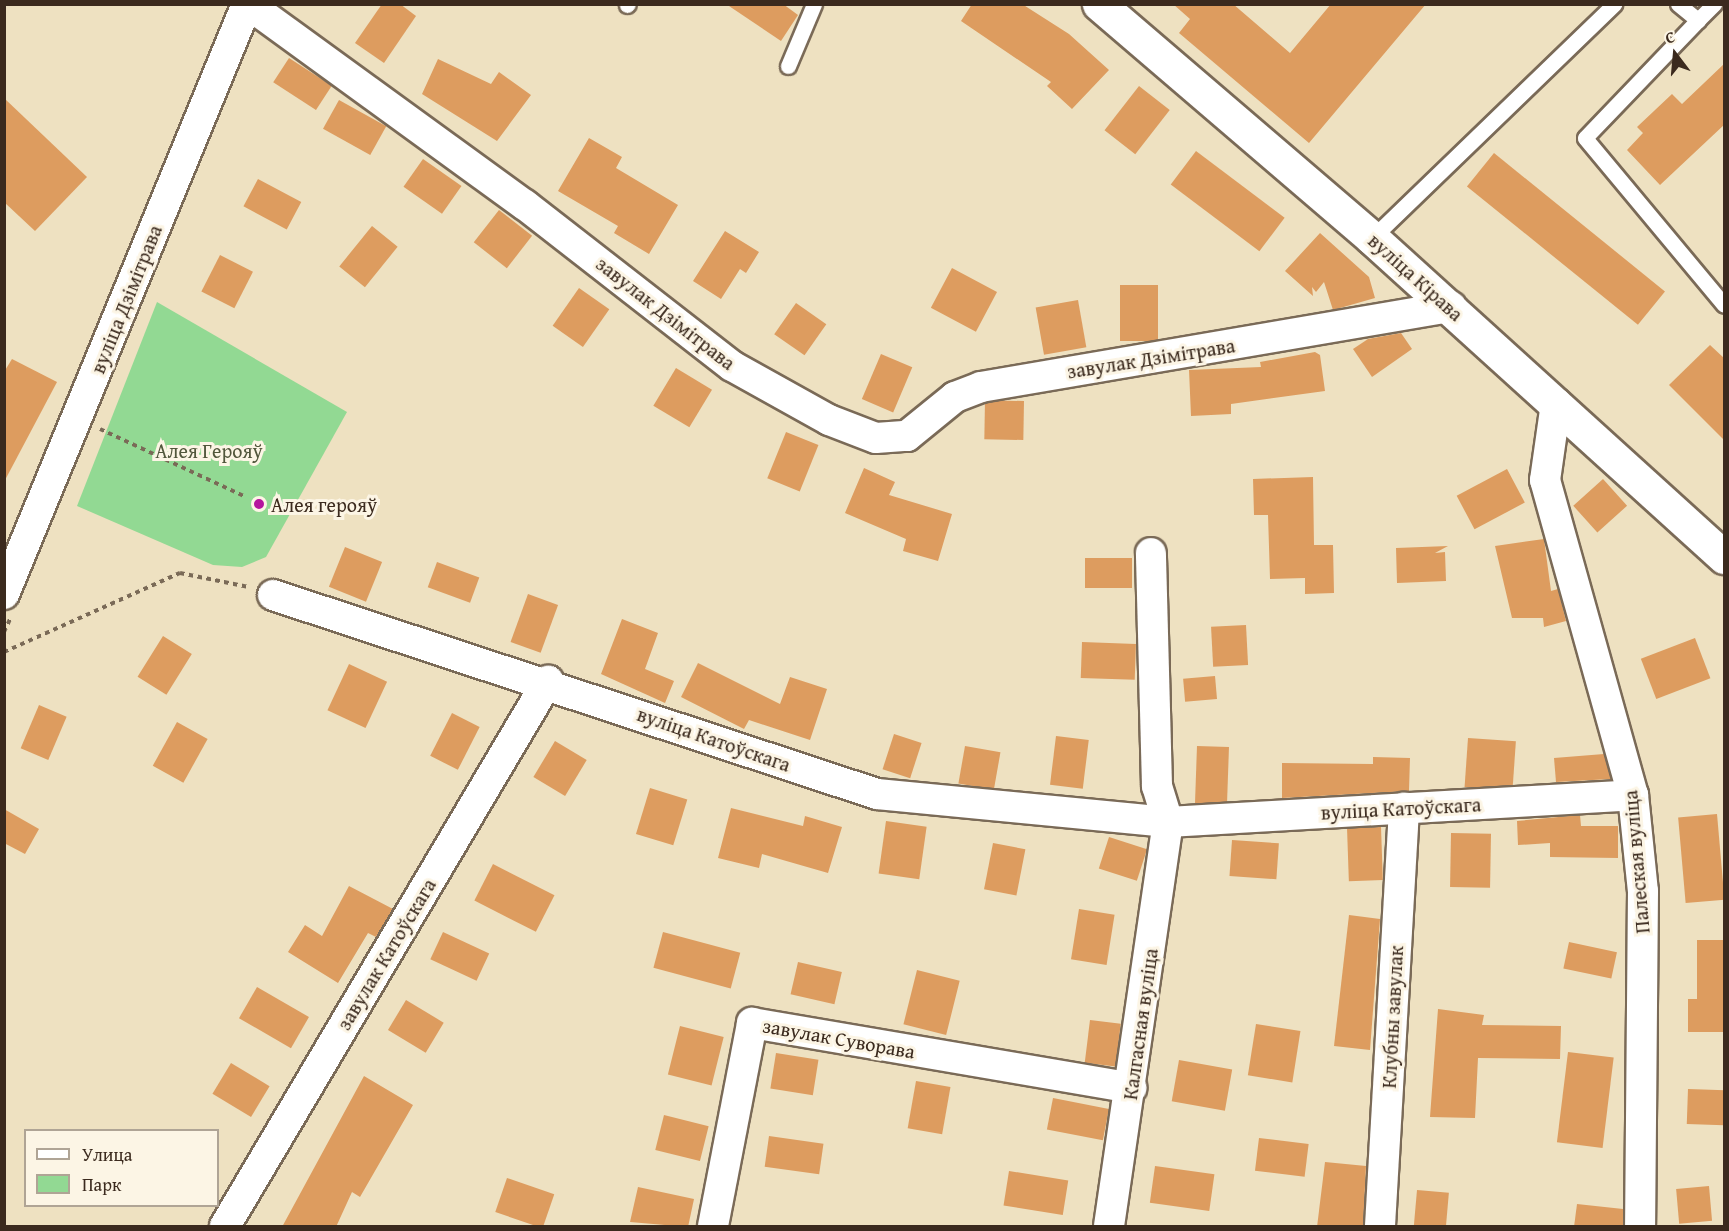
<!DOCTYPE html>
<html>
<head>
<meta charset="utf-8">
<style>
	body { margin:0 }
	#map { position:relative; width:1729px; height:1231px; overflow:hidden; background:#eee1c1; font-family:"Gentium Book Plus",serif }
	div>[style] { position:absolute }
	.green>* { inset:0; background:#92d993 }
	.building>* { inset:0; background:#dd9c5f; transform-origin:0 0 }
	.path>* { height:4px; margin-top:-2px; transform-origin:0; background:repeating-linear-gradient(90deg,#7a6a57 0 4.5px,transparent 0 9px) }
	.roads { filter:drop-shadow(2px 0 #7a6a57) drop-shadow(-2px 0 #7a6a57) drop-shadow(0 2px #7a6a57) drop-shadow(0 -2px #7a6a57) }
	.lane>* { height:15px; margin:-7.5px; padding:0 7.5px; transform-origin:7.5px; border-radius:7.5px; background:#fff }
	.street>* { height:30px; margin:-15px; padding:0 15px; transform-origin:15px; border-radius:15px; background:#fff }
	.secondary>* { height:33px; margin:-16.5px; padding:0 16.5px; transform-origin:16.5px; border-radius:16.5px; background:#fff }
	.dots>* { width:16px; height:16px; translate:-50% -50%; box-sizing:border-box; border:3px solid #fcf5e5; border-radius:50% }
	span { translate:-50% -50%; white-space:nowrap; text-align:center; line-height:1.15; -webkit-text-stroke:6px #fcf5e5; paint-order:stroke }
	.street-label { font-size:20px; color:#3b2a1e }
	.park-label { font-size:20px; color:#51563b }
	.poi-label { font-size:20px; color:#3b2a1e }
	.left { translate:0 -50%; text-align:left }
	.frame { position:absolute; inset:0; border:6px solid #3b2a1e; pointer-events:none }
	.legend { position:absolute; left:24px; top:1129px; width:195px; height:78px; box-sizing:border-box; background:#fcf5e5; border:2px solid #afa495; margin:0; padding:8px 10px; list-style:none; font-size:18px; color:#3b2a1e }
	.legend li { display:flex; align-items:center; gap:12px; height:30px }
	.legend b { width:30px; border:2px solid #afa495 }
	.north { position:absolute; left:1645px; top:24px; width:60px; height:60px; -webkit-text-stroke:4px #fcf5e5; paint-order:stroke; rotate:344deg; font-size:16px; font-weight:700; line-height:24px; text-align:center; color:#3b2a1e }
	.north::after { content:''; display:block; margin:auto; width:21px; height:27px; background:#3b2a1e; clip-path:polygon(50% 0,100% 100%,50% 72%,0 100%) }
</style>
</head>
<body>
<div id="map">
	<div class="green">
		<div style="clip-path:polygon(157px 302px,347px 412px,266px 557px,242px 567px,213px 565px,77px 506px)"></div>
	</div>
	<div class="building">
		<div style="clip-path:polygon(382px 4px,400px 4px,416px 16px,384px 63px,355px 43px)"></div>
		<div style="clip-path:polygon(726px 4px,783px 4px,798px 15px,781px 41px)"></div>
		<div style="clip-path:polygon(972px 4px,1022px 4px,1069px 34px,1109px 70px,1072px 109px,1047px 86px,1051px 82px,961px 21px)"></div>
		<div style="clip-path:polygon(1173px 4px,1233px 4px,1290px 53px,1331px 4px,1426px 4px,1309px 143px,1179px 33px,1190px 19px)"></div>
		<div style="left:289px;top:58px;width:51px;height:29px;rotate:33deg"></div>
		<div style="clip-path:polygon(438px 59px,491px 84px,499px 72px,531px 95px,497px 141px,422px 94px)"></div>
		<div style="clip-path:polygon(1725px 63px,1725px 124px,1660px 185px,1627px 150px,1643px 133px,1637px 127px,1672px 94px,1682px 104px)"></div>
		<div style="left:1139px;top:86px;width:39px;height:56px;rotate:38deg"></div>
		<div style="clip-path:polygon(4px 98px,87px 177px,35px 231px,4px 202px)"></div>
		<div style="left:339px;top:100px;width:54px;height:33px;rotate:29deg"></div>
		<div style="clip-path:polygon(589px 138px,622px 157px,616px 168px,678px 205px,649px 254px,614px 233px,618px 226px,558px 191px)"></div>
		<div style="left:1196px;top:151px;width:111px;height:42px;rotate:37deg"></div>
		<div style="left:1494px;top:153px;width:220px;height:43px;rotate:39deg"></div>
		<div style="left:423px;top:159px;width:47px;height:34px;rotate:35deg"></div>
		<div style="left:258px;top:179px;width:49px;height:31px;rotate:28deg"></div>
		<div style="left:499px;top:210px;width:42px;height:41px;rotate:38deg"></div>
		<div style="left:372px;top:226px;width:33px;height:52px;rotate:39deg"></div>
		<div style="clip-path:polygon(725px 231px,759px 252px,746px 273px,740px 269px,721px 299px,693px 281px)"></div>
		<div style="clip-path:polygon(1320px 233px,1369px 277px,1375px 298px,1333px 310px,1324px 282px,1316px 292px,1312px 287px,1313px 296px,1285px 271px)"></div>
		<div style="left:220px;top:255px;width:37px;height:41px;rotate:27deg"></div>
		<div style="left:952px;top:268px;width:51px;height:45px;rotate:28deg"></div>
		<div style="left:1120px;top:285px;width:38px;height:56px"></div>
		<div style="left:579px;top:288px;width:37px;height:46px;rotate:35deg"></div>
		<div style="left:1078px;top:300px;width:48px;height:43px;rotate:80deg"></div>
		<div style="left:796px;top:303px;width:37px;height:38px;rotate:35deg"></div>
		<div style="clip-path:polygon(1401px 333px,1412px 349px,1372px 377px,1353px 349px,1368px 339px)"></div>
		<div style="clip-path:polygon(1710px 345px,1725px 359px,1725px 441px,1669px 385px)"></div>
		<div style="clip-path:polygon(1315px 352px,1320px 355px,1325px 391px,1231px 404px,1231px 414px,1191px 416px,1189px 370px,1261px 367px,1260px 362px)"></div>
		<div style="left:881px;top:354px;width:34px;height:49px;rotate:23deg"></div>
		<div style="clip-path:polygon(12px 359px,57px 382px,4px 482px,4px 372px)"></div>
		<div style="left:676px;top:368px;width:42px;height:44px;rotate:31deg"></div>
		<div style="left:1024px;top:401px;width:39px;height:39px;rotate:91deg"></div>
		<div style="left:786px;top:432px;width:35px;height:50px;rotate:22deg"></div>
		<div style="clip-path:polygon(864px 468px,895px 482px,889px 495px,952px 514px,938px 561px,903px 551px,906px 539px,845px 513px)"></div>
		<div style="left:1507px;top:469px;width:38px;height:57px;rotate:62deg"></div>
		<div style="clip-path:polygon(1313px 477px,1314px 545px,1333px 545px,1334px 593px,1305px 594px,1305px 578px,1270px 579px,1268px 515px,1254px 515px,1253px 479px)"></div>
		<div style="left:1603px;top:479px;width:36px;height:40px;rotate:48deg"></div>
		<div style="clip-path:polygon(1544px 539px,1551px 591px,1558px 589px,1566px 621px,1544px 627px,1543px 618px,1512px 618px,1495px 546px)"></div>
		<div style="clip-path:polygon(1448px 546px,1435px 553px,1445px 552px,1446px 581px,1397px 583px,1396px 548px)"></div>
		<div style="left:345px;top:547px;width:40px;height:43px;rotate:22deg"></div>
		<div style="left:1085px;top:558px;width:47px;height:30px"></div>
		<div style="left:437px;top:562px;width:45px;height:27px;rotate:20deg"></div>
		<div style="left:528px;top:594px;width:32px;height:51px;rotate:20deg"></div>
		<div style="clip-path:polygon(622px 619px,658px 633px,645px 669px,674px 681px,665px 703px,601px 674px)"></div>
		<div style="left:1246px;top:625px;width:40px;height:35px;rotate:87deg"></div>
		<div style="left:163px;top:636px;width:34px;height:48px;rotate:32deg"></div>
		<div style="left:1695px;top:638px;width:43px;height:58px;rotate:69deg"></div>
		<div style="left:1082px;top:642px;width:54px;height:36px;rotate:2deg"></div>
		<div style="clip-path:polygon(698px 663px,780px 704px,790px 677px,827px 689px,810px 740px,749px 720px,744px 729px,681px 697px)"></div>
		<div style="left:349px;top:664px;width:42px;height:51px;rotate:25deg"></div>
		<div style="left:1215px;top:676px;width:23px;height:32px;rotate:85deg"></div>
		<div style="left:39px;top:705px;width:30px;height:47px;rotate:23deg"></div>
		<div style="left:452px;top:713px;width:31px;height:48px;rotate:27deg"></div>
		<div style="left:177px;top:722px;width:35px;height:50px;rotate:29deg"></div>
		<div style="left:894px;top:734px;width:29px;height:37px;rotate:18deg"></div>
		<div style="left:1056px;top:736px;width:33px;height:49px;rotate:7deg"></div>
		<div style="left:1468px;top:738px;width:48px;height:49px;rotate:4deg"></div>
		<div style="left:555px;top:741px;width:37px;height:42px;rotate:31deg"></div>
		<div style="left:965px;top:746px;width:36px;height:38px;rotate:10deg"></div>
		<div style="left:1197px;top:746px;width:32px;height:57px;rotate:2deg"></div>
		<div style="clip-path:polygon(1604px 754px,1611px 779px,1556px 782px,1554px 758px)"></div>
		<div style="clip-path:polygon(1373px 757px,1410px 758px,1409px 791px,1282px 798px,1282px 763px,1373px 764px)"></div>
		<div style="left:650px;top:788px;width:39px;height:48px;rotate:17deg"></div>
		<div style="clip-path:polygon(731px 808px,803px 826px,805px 816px,842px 827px,828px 873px,762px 854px,759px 868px,718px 858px)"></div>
		<div style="clip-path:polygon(4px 809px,39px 829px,25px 854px,4px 843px)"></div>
		<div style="left:1717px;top:814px;width:86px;height:39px;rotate:85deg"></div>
		<div style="clip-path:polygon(1580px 815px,1581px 826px,1618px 826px,1618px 858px,1550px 857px,1550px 843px,1518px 845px,1517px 821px)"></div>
		<div style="left:886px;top:821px;width:41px;height:53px;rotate:8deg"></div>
		<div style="left:1381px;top:827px;width:53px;height:34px;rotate:88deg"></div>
		<div style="left:1451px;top:833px;width:40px;height:54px;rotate:1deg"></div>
		<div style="left:1109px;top:837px;width:40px;height:33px;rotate:18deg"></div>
		<div style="left:1232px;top:840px;width:47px;height:36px;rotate:4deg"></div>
		<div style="left:993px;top:843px;width:33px;height:47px;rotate:11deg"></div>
		<div style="left:493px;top:864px;width:69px;height:41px;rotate:27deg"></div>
		<div style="clip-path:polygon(349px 886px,393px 909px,376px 937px,368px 933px,338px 983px,288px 952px,305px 925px,322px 936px)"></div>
		<div style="left:1079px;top:909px;width:36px;height:51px;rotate:9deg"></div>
		<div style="clip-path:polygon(1349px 915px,1380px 919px,1370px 1050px,1334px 1046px)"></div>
		<div style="left:443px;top:932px;width:51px;height:30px;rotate:25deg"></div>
		<div style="left:663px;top:932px;width:80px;height:37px;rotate:15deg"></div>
		<div style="clip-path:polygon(1697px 940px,1725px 940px,1725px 1032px,1688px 1032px,1688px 999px,1697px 999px)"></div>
		<div style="left:1569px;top:942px;width:49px;height:27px;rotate:12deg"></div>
		<div style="left:798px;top:962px;width:45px;height:33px;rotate:13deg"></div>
		<div style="left:917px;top:970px;width:44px;height:56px;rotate:14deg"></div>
		<div style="left:257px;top:987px;width:60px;height:36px;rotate:30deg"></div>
		<div style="left:406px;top:1000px;width:44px;height:35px;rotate:31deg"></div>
		<div style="clip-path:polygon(1438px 1009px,1484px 1015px,1482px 1025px,1561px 1026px,1560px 1059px,1478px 1058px,1475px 1118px,1430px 1117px)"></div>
		<div style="left:1090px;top:1020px;width:31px;height:43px;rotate:7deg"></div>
		<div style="left:1256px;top:1024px;width:45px;height:52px;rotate:9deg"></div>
		<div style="left:680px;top:1026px;width:45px;height:50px;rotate:14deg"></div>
		<div style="left:1568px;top:1052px;width:46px;height:91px;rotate:7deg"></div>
		<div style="left:776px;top:1053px;width:43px;height:36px;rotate:9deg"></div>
		<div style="left:1179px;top:1060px;width:54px;height:42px;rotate:10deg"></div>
		<div style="left:231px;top:1063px;width:45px;height:36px;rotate:31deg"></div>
		<div style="clip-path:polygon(364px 1076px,413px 1105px,360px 1197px,352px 1192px,336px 1227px,282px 1227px)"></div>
		<div style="left:916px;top:1081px;width:35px;height:48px;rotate:10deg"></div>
		<div style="left:1688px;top:1089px;width:37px;height:35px;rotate:2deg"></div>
		<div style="left:1053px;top:1098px;width:57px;height:32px;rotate:11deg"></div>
		<div style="left:664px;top:1115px;width:46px;height:36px;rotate:14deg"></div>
		<div style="left:769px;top:1136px;width:55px;height:31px;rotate:8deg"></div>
		<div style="left:1259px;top:1138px;width:50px;height:33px;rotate:7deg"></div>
		<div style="clip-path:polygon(1325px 1162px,1366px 1166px,1363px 1227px,1317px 1227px)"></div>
		<div style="left:1155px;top:1166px;width:60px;height:37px;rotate:8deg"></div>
		<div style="left:1009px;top:1171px;width:60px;height:35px;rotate:9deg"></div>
		<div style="left:507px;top:1178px;width:50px;height:36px;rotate:19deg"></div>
		<div style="left:1709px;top:1186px;width:35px;height:33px;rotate:85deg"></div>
		<div style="clip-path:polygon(638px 1187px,694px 1199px,688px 1227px,630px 1222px)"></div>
		<div style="left:1417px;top:1190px;width:32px;height:37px;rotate:5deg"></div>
		<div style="clip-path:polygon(1577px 1204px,1623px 1209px,1623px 1227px,1574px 1227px)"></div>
	</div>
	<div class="path">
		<div style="left:100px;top:429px;width:161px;rotate:25deg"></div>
		<div style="left:4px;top:632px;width:14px;rotate:-65deg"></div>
		<div style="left:4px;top:652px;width:193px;rotate:-24.2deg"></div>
		<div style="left:180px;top:573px;width:70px;rotate:11.5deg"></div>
	</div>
	<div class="roads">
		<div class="lane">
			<div style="left:1678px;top:4px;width:26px;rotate:39deg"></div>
			<div style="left:1698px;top:20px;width:23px;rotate:-45deg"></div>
			<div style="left:627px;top:5px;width:1px;rotate:-45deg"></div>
			<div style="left:1698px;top:20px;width:163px;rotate:133.8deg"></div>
			<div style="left:1585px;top:138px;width:217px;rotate:50.2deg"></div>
			<div style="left:788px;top:66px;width:67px;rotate:-67.2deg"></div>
			<div style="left:1372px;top:238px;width:337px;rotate:-44deg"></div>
		</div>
		<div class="street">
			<div style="left:248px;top:4px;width:342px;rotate:36deg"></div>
			<div style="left:525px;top:205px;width:262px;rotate:37.9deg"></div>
			<div style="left:732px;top:366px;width:111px;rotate:29.1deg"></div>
			<div style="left:829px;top:420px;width:50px;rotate:21deg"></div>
			<div style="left:876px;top:438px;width:31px;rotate:-4deg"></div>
			<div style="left:907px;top:436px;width:62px;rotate:-39.1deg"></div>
			<div style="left:955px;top:397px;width:28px;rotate:-21deg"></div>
			<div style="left:981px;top:387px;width:477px;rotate:-9.7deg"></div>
			<div style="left:1556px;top:403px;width:78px;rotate:98.1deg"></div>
			<div style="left:1545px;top:480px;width:327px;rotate:74.4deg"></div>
			<div style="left:1633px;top:795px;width:97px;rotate:84.1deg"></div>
			<div style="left:1643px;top:891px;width:335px;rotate:90.5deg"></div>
			<div style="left:4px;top:594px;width:638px;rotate:-67.61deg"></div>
			<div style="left:273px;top:595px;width:636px;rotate:18.24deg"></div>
			<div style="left:877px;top:794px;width:292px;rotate:5.5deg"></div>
			<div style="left:1168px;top:822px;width:466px;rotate:-3.3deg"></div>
			<div style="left:225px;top:1226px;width:634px;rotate:-59.35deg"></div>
			<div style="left:713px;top:1226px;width:207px;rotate:-79.1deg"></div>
			<div style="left:752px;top:1023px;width:385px;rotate:9.7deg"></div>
			<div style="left:1109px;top:1226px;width:408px;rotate:-81.7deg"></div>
			<div style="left:1168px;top:822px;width:38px;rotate:-107deg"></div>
			<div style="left:1157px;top:786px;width:233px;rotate:-91.5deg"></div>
			<div style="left:1380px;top:1226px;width:419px;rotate:-86.7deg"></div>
		</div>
		<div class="secondary">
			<div style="left:1099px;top:4px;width:360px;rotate:40.6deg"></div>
			<div style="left:1372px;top:238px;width:475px;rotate:42.2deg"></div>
		</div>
	</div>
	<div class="dots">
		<div style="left:259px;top:504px;background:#b5179e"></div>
	</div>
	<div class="street-label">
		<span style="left:1416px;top:277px;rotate:42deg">вуліца Кірава</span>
		<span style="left:126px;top:299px;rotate:-68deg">вуліца Дзімітрава</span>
		<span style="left:666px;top:313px;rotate:38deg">завулак Дзімітрава</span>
		<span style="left:1151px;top:358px;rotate:-9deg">завулак Дзімітрава</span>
		<span style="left:714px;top:739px;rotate:19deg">вуліца Катоўскага</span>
		<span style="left:1401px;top:808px;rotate:-3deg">вуліца Катоўскага</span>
		<span style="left:1636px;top:862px;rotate:-95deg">Палеская вуліца</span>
		<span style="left:386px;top:954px;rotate:-59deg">завулак Катоўскага</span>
		<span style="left:1392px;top:1017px;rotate:-87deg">Клубны завулак</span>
		<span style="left:1140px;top:1024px;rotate:-82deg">Калгасная вуліца</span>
		<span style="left:839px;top:1038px;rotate:10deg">завулак Суворава</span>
	</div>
	<div class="park-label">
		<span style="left:209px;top:450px">Алея Герояў</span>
	</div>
	<div class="poi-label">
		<span class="left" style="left:271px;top:504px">Алея герояў</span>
	</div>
	<div class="frame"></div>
	<ul class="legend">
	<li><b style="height:8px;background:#fff"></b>Улица</li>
	<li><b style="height:16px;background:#92d993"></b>Парк</li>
	</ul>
	<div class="north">С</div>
</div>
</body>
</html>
